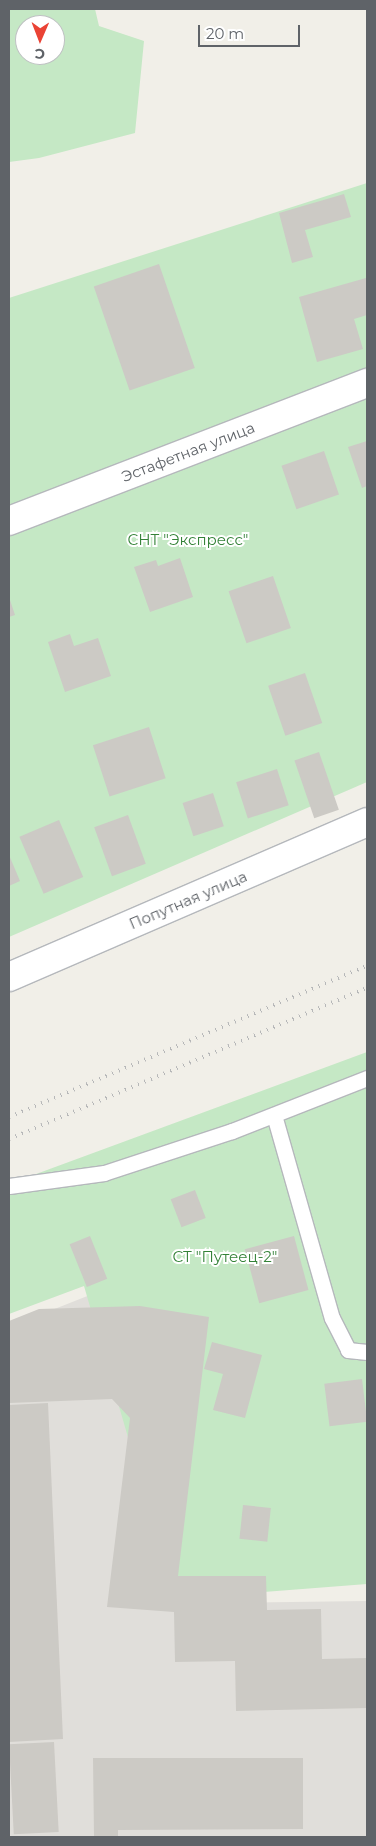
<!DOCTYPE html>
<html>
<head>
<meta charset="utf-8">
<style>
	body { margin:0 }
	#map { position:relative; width:376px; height:1846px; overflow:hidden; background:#f1efe8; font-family:Montserrat,sans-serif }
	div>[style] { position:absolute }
	.industrial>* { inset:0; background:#e0deda }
	.green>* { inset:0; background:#c5e8c5 }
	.building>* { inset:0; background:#cccac5; transform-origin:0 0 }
	.roads { filter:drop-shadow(1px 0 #b5b8bc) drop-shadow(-1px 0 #b5b8bc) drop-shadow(0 1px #b5b8bc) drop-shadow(0 -1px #b5b8bc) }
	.lane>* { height:15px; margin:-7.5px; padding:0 7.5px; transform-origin:7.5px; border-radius:7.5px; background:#fff }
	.street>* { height:28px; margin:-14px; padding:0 14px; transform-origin:14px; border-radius:14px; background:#fff }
	.rail>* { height:4px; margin-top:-2px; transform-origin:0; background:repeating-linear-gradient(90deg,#b6b7b8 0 1px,transparent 0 7px) }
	span { translate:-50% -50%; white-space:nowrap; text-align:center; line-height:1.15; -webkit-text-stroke:4px #fff; paint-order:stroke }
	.street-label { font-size:15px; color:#5f6368 }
	.park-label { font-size:15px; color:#348238 }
	.frame { position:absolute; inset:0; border:10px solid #5f6368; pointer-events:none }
	.north { position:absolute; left:15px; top:15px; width:50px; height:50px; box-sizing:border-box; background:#fff; border:1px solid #bfc1c3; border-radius:50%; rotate:181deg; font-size:14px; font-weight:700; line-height:20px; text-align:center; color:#5f6368 }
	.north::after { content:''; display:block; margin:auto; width:18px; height:22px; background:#ea4335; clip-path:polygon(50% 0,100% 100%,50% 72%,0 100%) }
	.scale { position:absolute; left:198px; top:25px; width:102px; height:22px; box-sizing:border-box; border:2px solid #5f6368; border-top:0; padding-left:6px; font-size:15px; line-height:18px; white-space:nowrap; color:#5f6368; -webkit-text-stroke:4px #fff; paint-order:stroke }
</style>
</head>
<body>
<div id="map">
	<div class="industrial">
		<div style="clip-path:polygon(95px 1293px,207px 1603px,367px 1601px,367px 1837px,9px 1837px,9px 1327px)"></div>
	</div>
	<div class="green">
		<div style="clip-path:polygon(evenodd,9px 9px,95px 9px,99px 26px,144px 41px,135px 133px,39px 158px,9px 162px,9px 9px,25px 25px,55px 25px,55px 55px,25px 55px,25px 25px)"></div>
		<div style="clip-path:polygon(367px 183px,367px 782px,9px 937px,9px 298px)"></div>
		<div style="clip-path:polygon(367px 1052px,367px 1584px,175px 1599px,84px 1286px,9px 1314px,9px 1184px)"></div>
	</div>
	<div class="building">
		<div style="clip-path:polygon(344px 194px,351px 217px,305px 230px,313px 257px,292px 263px,279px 213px)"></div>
		<div style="left:159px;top:264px;width:110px;height:69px;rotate:71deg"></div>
		<div style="clip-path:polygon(366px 278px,367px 315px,354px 319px,363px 349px,317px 362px,299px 297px)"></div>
		<div style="clip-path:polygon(367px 441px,367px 486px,362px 488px,348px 447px)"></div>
		<div style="left:324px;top:451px;width:46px;height:45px;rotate:71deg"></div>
		<div style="clip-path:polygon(180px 558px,193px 597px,150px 612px,134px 567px,156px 560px,158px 566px)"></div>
		<div style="left:273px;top:576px;width:55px;height:47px;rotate:71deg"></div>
		<div style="clip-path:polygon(9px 597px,15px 615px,9px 617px)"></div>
		<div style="clip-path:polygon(70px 634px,74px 646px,98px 638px,111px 676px,65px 692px,48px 642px)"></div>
		<div style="left:305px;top:673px;width:53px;height:39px;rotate:71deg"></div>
		<div style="left:149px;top:727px;width:54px;height:59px;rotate:72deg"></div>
		<div style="left:319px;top:752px;width:61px;height:26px;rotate:71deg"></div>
		<div style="left:277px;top:769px;width:38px;height:43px;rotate:72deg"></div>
		<div style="left:213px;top:793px;width:35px;height:32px;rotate:72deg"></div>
		<div style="left:128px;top:815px;width:52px;height:36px;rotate:70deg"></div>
		<div style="left:59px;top:820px;width:62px;height:43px;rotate:67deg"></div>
		<div style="clip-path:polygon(9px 855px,20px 881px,9px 886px)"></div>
		<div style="left:195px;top:1190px;width:30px;height:26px;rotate:69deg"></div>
		<div style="left:90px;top:1236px;width:46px;height:22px;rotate:68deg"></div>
		<div style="left:294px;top:1236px;width:56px;height:51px;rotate:75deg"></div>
		<div style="clip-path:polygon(140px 1306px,209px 1317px,178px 1576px,266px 1576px,267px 1610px,321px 1609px,322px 1659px,367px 1658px,367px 1708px,236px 1711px,235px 1661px,175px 1662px,174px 1612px,107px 1607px,130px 1418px,112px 1399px,9px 1403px,9px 1321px,39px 1309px)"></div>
		<div style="clip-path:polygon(212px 1342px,262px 1355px,245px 1418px,213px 1410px,223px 1374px,204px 1369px)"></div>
		<div style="left:362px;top:1379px;width:43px;height:38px;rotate:83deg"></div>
		<div style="clip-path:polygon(48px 1403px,63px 1739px,9px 1742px,9px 1405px)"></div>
		<div style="left:243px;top:1505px;width:28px;height:34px;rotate:6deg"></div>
		<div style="left:54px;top:1742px;width:90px;height:45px;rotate:87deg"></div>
		<div style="clip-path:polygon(93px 1758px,303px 1758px,303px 1829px,118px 1830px,118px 1837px,94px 1837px)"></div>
	</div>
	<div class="roads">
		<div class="lane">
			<div style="left:274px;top:1115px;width:211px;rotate:74.1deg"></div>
			<div style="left:332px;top:1318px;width:36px;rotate:63deg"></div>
			<div style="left:348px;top:1350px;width:19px;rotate:6deg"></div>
			<div style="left:9px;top:1186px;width:96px;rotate:-7.8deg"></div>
			<div style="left:104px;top:1173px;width:135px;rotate:-18.2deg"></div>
			<div style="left:232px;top:1131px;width:145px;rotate:-21.4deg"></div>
		</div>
		<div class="street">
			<div style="left:9px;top:521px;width:384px;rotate:-21.1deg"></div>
			<div style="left:9px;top:977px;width:390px;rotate:-23.4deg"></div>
		</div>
	</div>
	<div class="rail">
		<div style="left:9px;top:1117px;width:389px;rotate:-22.9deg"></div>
		<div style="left:9px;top:1139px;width:389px;rotate:-22.9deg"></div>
	</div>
	<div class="street-label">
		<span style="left:188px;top:452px;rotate:-21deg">Эстафетная улица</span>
		<span style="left:188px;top:900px;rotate:-23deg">Попутная улица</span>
	</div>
	<div class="park-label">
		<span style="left:188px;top:540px">СНТ "Экспресс"</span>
		<span style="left:225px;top:1257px">СТ "Путеец-2"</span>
	</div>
	<div class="frame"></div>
	<div class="north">С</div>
	<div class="scale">20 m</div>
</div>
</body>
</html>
